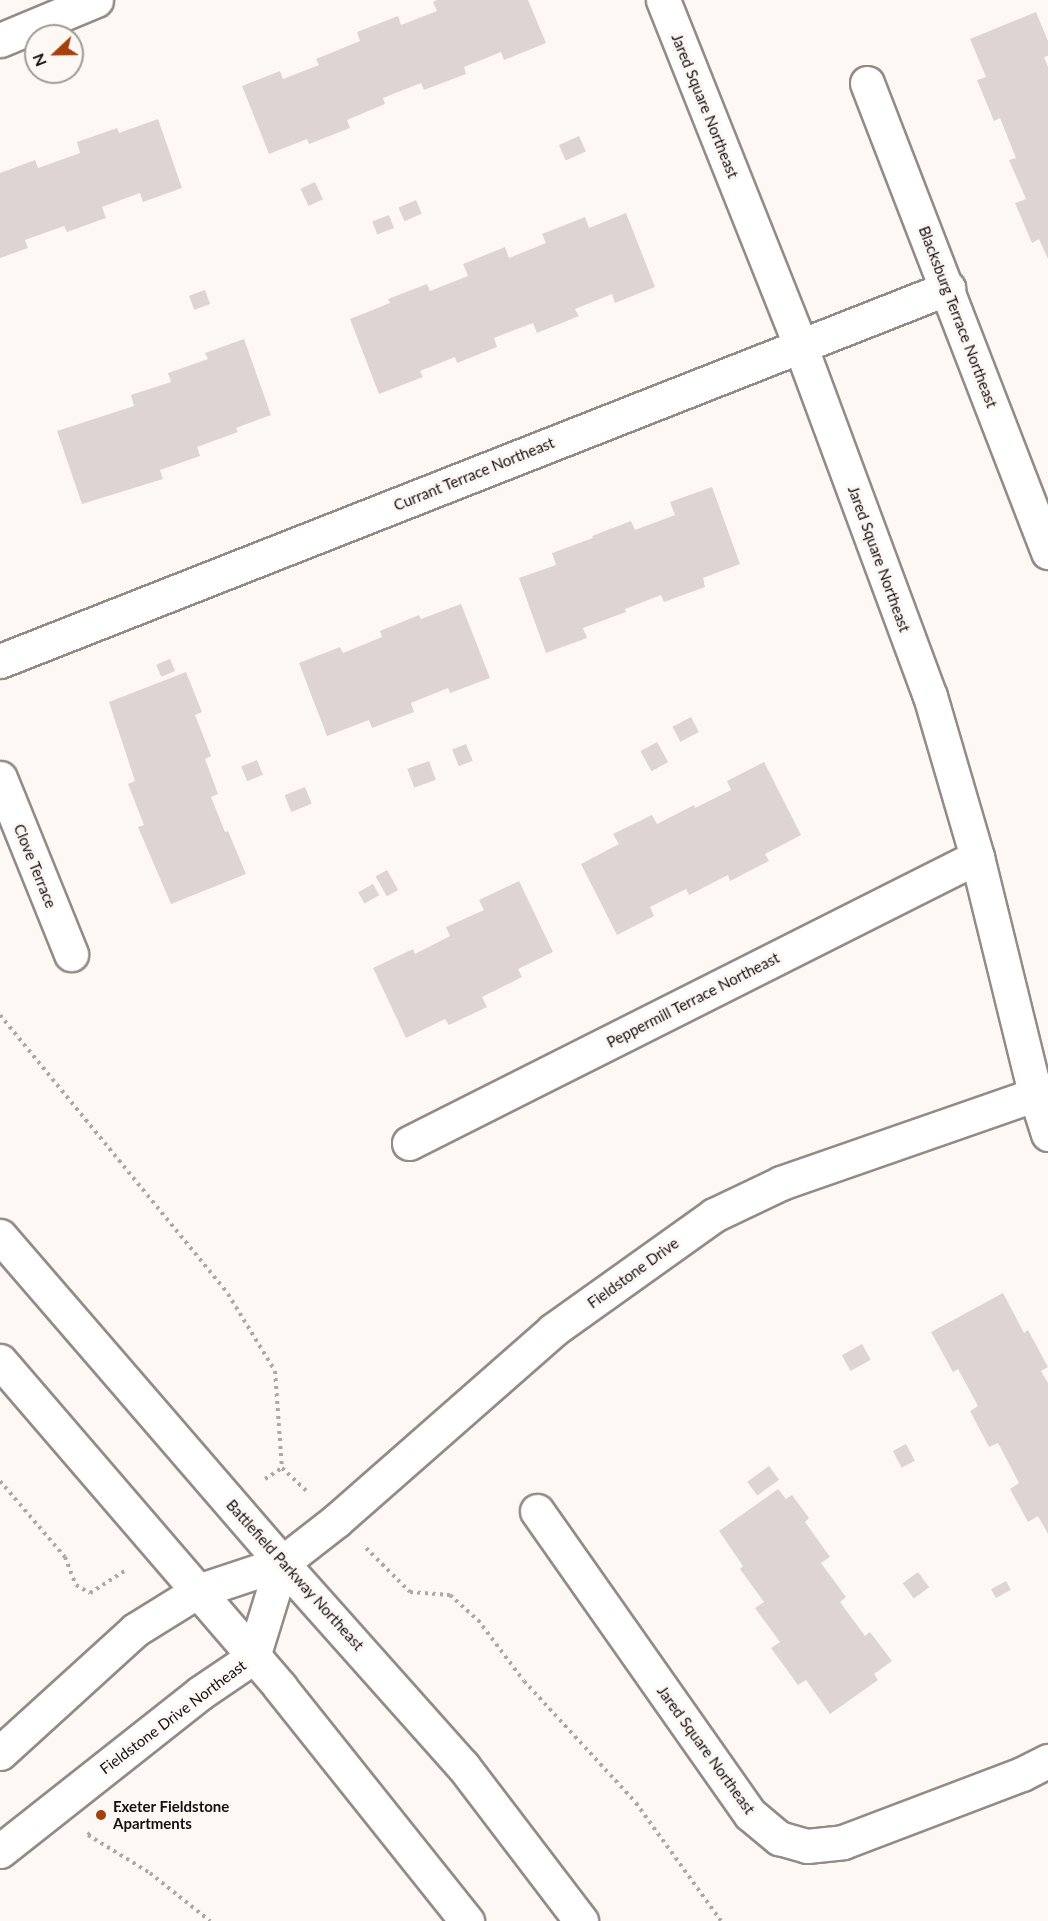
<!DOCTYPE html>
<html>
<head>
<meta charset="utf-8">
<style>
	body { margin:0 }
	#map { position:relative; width:1048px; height:1921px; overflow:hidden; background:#fef8f5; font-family:Lato,sans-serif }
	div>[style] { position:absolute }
	.building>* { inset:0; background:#ded4d1; transform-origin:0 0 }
	.path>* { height:4px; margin-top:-2px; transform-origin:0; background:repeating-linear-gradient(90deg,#ada8a6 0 3px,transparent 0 7.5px) }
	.roads { filter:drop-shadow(2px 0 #948b87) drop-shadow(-2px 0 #948b87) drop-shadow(0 2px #948b87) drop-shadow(0 -2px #948b87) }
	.street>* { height:33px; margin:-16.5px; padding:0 16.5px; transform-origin:16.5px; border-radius:16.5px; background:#fff }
	.secondary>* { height:33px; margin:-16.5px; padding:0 16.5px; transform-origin:16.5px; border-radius:16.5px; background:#fff }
	.dots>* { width:16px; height:16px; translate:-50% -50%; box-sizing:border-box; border:3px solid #fef8f5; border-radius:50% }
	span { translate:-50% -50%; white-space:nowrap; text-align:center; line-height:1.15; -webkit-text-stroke:6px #fef8f5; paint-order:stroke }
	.street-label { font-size:15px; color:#13100f }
	.poi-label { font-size:15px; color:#13100f; font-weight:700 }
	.left { translate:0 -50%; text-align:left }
	.north { position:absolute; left:24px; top:24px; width:60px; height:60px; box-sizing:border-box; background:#fef8f5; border:2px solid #a09b99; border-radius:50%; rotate:248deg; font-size:16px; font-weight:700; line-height:24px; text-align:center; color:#13100f }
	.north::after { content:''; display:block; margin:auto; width:21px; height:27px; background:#a4400e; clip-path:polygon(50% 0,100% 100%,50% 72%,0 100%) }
</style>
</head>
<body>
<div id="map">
	<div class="building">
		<div style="clip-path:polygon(437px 0,528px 0,546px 43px,504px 60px,501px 52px,464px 67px,466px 74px,424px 90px,421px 83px,383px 98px,385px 104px,347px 120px,350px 128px,309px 144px,307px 139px,269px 154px,242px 86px,280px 71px,283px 79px,319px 65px,316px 59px,360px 41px,357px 32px,398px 16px,401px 25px,437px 11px,433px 2px)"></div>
		<div style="clip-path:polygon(1036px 12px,1048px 41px,1048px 56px,1044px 57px,1048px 67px,1048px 259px,1039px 239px,1032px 243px,1015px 203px,1026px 199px,1009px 160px,1016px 158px,1000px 118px,994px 121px,977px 80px,986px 77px,970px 39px)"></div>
		<div style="clip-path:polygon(158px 119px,182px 188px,143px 202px,140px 193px,102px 207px,106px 218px,67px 232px,64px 226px,25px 240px,28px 248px,0 258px,0 173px,35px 160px,38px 168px,80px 153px,77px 142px,117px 128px,119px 133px)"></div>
		<div style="left:579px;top:136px;width:17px;height:22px;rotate:66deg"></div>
		<div style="left:315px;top:182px;width:19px;height:16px;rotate:65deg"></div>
		<div style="left:416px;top:200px;width:15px;height:19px;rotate:67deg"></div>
		<div style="clip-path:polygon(626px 213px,655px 287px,615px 303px,612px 294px,575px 309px,579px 316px,537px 333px,533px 323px,494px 338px,497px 347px,457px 363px,455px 357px,420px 371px,423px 377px,379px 394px,350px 319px,390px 303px,388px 299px,427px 284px,430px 291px,468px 276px,463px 264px,505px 247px,509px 258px,546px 243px,542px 234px,585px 217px,589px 228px)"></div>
		<div style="left:389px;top:215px;width:14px;height:18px;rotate:69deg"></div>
		<div style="left:205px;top:290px;width:15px;height:17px;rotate:70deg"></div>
		<div style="clip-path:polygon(244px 339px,271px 415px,236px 428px,238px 432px,197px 447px,200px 456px,160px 470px,163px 479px,82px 504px,57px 431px,134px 406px,131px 395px,171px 382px,168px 373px,208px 359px,205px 353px)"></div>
		<div style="clip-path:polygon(712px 487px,740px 564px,703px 578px,705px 587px,664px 602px,661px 595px,625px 609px,626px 612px,583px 628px,587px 638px,546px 653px,519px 578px,556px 565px,552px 553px,593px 538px,592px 536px,631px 521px,635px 530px,675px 515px,670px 502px)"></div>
		<div style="clip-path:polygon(461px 604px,490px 678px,450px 693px,448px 688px,411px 703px,414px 712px,372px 728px,369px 720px,327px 736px,299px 663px,340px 647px,343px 653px,382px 637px,380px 631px,419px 615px,421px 619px)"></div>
		<div style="left:170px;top:659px;width:13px;height:15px;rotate:67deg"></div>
		<div style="clip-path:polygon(186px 672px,202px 712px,195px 715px,211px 756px,205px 759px,218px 794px,211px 797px,225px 832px,228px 831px,246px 874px,171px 904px,138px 827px,144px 825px,128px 784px,135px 781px,109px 702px)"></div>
		<div style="left:691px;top:717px;width:17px;height:21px;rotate:62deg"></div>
		<div style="left:657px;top:742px;width:23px;height:19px;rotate:61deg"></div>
		<div style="left:466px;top:744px;width:18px;height:15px;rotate:68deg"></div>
		<div style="left:257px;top:760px;width:16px;height:17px;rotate:68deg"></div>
		<div style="left:429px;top:761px;width:20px;height:23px;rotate:70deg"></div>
		<div style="clip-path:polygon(764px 762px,801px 835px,765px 854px,769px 861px,730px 881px,728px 875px,689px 895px,686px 889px,650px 907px,654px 916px,617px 935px,581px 864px,619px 844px,613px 834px,652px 815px,657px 824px,694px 805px,695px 808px,731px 790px,727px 781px)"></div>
		<div style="left:305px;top:787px;width:18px;height:22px;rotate:68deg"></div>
		<div style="left:387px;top:870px;width:23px;height:13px;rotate:61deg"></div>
		<div style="clip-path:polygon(519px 881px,553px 952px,518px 969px,522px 977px,482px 997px,487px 1007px,449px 1025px,445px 1019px,406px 1038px,373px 968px,413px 949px,415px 954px,450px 936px,446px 927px,484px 910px,479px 900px)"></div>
		<div style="left:373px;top:884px;width:13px;height:17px;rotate:61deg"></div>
		<div style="clip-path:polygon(1003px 1293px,1024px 1333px,1028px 1330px,1048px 1367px,1041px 1371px,1048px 1383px,1048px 1534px,1038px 1516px,1028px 1522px,1010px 1489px,1019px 1483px,998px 1443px,989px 1447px,970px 1411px,978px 1406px,958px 1369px,953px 1372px,931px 1332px)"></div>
		<div style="left:862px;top:1344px;width:18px;height:23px;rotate:61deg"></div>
		<div style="left:906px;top:1444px;width:19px;height:15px;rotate:62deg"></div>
		<div style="left:769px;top:1466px;width:17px;height:27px;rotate:54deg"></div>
		<div style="clip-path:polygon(778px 1489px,786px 1499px,792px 1495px,809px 1518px,805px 1522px,830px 1557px,821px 1563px,846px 1597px,840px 1602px,865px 1636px,870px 1632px,892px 1661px,874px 1674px,878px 1680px,830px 1714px,806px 1680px,798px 1685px,771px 1648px,780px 1642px,755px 1608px,764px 1602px,740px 1569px,743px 1566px,719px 1531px)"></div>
		<div style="left:918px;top:1572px;width:19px;height:19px;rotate:54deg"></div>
		<div style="left:1006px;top:1581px;width:10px;height:17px;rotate:61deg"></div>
	</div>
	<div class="path">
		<div style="left:0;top:1015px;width:360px;rotate:50.7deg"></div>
		<div style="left:228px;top:1294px;width:90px;rotate:58.6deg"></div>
		<div style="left:275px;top:1371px;width:97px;rotate:85.9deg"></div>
		<div style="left:282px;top:1468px;width:34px;rotate:43deg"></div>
		<div style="left:265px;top:1479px;width:20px;rotate:-33deg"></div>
		<div style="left:0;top:1481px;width:100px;rotate:49.5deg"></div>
		<div style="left:65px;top:1557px;width:30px;rotate:69deg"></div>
		<div style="left:76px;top:1585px;width:16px;rotate:30deg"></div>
		<div style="left:90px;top:1593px;width:43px;rotate:-32.6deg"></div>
		<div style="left:366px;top:1548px;width:62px;rotate:45deg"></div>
		<div style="left:410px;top:1592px;width:40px;rotate:4.3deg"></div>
		<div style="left:450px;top:1595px;width:38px;rotate:42deg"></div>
		<div style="left:478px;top:1620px;width:76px;rotate:53deg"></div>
		<div style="left:524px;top:1681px;width:166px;rotate:47.4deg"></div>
		<div style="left:636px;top:1803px;width:145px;rotate:54.2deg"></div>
		<div style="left:90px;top:1833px;width:3px;rotate:135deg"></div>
		<div style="left:88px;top:1835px;width:73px;rotate:31.5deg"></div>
		<div style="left:150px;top:1873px;width:77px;rotate:38.7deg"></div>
	</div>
	<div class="roads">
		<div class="street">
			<div style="left:663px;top:0;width:371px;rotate:68.3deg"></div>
			<div style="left:800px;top:345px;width:374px;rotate:69.7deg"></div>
			<div style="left:930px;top:696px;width:168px;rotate:73.7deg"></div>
			<div style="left:977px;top:857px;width:243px;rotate:76.2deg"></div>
			<div style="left:1035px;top:1093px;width:43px;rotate:72.4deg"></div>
			<div style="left:0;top:40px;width:104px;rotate:-22.6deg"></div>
			<div style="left:867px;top:83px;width:503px;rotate:68.9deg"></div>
			<div style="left:0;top:661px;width:1019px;rotate:-21.48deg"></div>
			<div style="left:0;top:778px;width:190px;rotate:68deg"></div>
			<div style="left:409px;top:1143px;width:636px;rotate:-26.73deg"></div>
			<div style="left:537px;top:1511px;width:370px;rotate:54.9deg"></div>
			<div style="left:750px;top:1814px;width:38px;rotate:40deg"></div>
			<div style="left:779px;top:1838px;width:29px;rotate:16deg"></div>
			<div style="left:807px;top:1846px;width:36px;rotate:-6deg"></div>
			<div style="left:843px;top:1842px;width:191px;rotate:-20.8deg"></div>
			<div style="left:1022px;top:1774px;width:29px;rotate:-27deg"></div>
			<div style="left:0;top:1753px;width:183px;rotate:-42.3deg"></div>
			<div style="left:135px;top:1630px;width:74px;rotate:-31.8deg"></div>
			<div style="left:198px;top:1591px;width:89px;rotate:-18.4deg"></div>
			<div style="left:282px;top:1563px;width:70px;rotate:-38deg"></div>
			<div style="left:337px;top:1520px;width:288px;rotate:-41.3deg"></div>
			<div style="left:553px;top:1330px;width:198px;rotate:-35.5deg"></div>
			<div style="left:714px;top:1215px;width:74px;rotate:-25.5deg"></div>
			<div style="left:781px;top:1183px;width:283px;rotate:-19.2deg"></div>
			<div style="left:0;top:1851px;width:255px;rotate:-38.3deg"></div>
			<div style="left:200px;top:1693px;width:64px;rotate:-34.2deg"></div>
			<div style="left:253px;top:1657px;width:98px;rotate:-72.9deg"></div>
		</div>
		<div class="secondary">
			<div style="left:0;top:1236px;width:432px;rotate:49.2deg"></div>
			<div style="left:282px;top:1563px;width:272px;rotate:48.3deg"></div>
			<div style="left:463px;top:1766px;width:195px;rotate:52.7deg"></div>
			<div style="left:0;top:1361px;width:430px;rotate:49.3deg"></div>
			<div style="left:280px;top:1687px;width:300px;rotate:51.4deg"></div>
		</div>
	</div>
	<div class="dots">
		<div style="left:101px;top:1815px;background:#a4400e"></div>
	</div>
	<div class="street-label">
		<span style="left:705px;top:106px;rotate:68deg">Jared Square Northeast</span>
		<span style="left:958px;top:317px;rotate:69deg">Blacksburg Terrace Northeast</span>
		<span style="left:474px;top:474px;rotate:-22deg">Currant Terrace Northeast</span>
		<span style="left:879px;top:559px;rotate:70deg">Jared Square Northeast</span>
		<span style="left:35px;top:866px;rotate:68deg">Clove Terrace</span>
		<span style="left:693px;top:1000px;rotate:-27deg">Peppermill Terrace Northeast</span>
		<span style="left:633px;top:1273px;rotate:-36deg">Fieldstone Drive</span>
		<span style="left:295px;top:1575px;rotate:48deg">Battlefield Parkway Northeast</span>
		<span style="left:173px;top:1717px;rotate:-37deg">Fieldstone Drive Northeast</span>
		<span style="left:706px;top:1750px;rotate:54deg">Jared Square Northeast</span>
	</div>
	<div class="poi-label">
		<span class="left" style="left:113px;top:1815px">Exeter Fieldstone<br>Apartments</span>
	</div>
	<div class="north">N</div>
</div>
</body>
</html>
